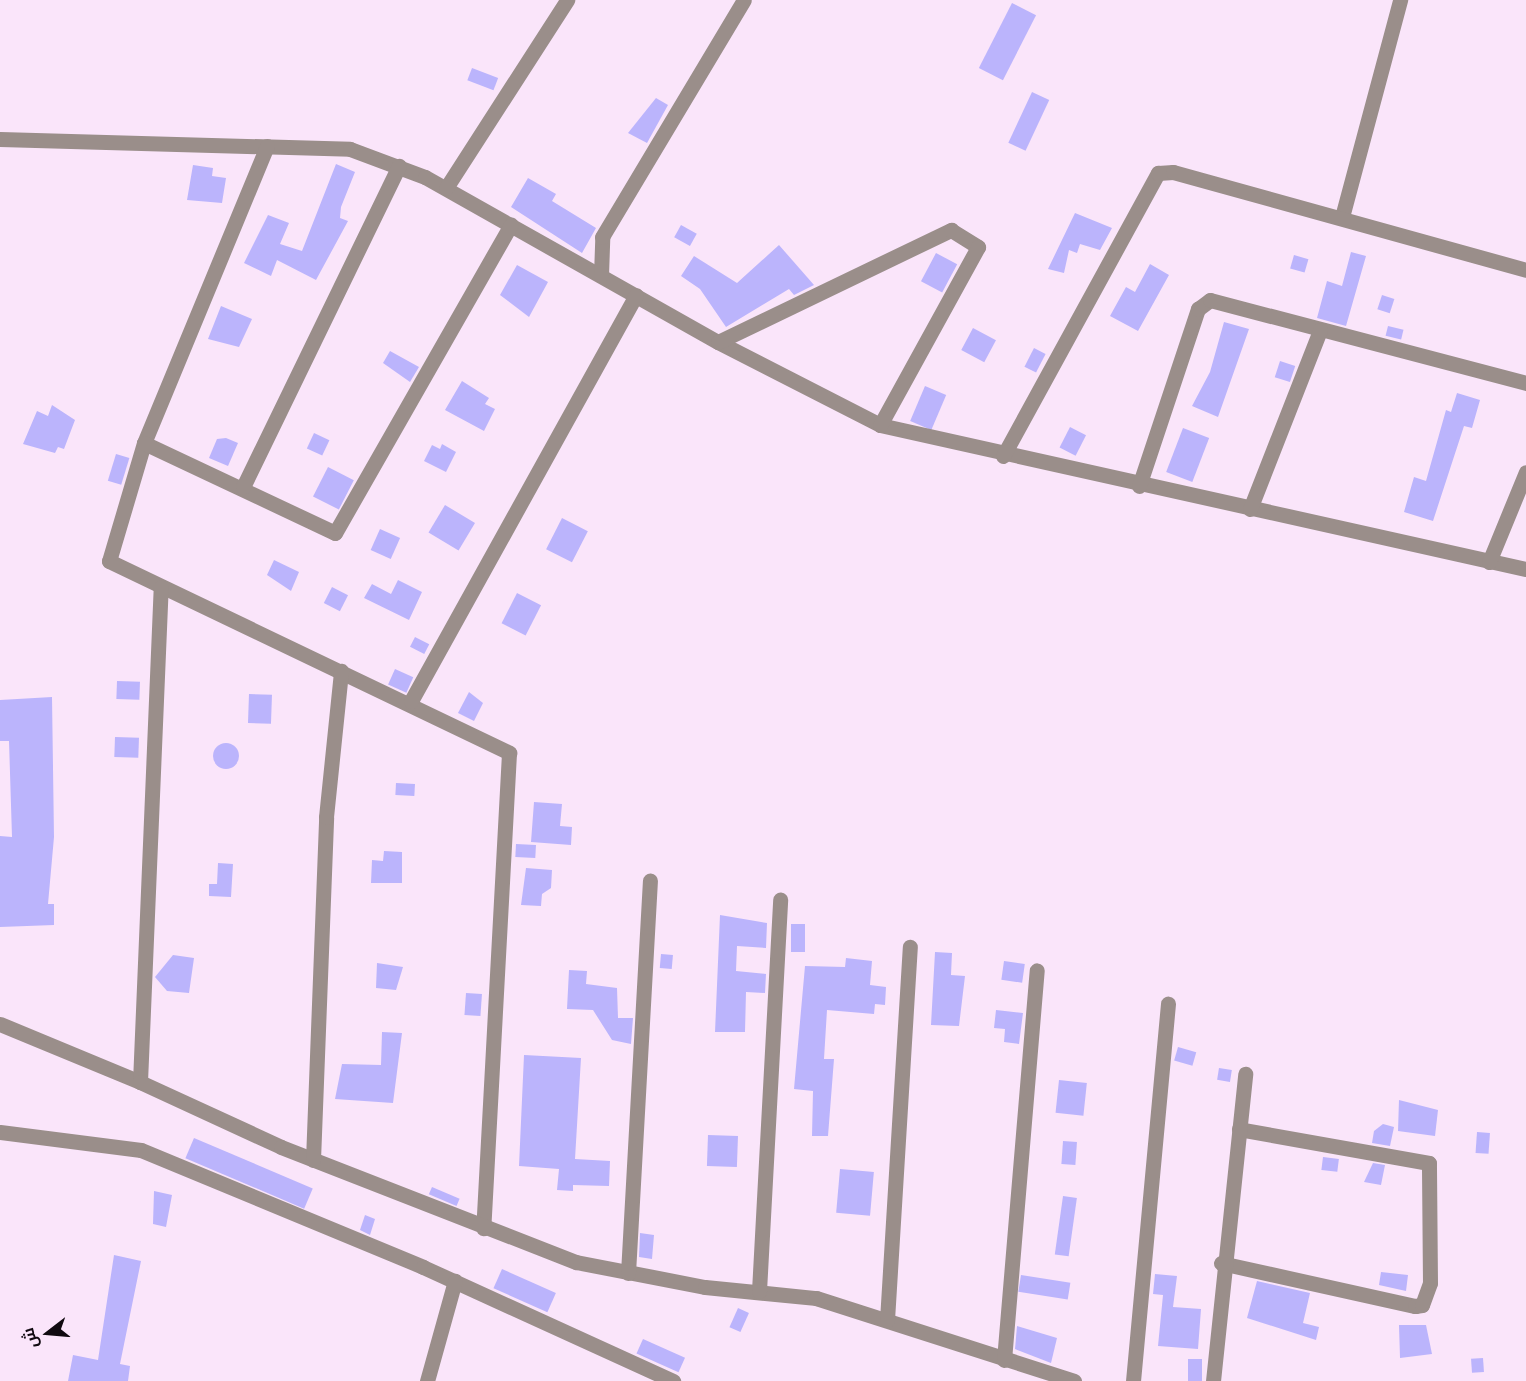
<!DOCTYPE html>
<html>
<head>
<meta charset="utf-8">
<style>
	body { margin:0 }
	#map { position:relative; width:1526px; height:1381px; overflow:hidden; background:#fae5fa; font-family:"Varela Round",Cairo,sans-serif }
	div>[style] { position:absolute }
	.building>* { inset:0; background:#bbb4fc; transform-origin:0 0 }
	.round { border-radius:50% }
	.minor>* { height:15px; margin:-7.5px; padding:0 7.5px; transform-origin:7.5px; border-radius:7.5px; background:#9a8e8a }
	span { translate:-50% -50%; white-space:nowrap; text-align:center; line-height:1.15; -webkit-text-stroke:6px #fae5fa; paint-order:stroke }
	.north { position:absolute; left:18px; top:1303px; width:60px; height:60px; -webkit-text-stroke:4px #fae5fa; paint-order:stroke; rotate:254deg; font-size:16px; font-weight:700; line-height:24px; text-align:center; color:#100a10 }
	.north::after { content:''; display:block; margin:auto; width:21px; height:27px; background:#100a10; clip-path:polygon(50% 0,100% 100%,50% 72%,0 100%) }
</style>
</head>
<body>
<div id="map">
	<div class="building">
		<div style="left:1012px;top:3px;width:27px;height:73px;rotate:27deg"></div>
		<div style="left:472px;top:68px;width:28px;height:13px;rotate:21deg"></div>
		<div style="left:1032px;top:92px;width:19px;height:56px;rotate:25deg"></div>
		<div style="clip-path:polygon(656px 98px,668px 105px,647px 143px,628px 133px)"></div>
		<div style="clip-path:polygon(336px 164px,355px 172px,341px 207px,340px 218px,348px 221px,316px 280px,277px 260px,271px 276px,244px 263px,268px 215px,289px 223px,280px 244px,302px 251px)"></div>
		<div style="clip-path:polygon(193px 165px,213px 168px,212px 176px,226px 178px,222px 203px,187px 200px)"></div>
		<div style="clip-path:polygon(528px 178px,556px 194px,552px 201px,596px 228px,582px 253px,511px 207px)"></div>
		<div style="clip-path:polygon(1075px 213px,1112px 228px,1100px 250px,1080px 244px,1077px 253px,1069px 250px,1064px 273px,1048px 269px)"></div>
		<div style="left:681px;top:225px;width:18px;height:14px;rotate:29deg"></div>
		<div style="clip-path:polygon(779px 245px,814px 285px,794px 295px,789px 289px,726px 327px,700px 289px,681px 276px,694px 256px,737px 283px)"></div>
		<div style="clip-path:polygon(1351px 252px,1366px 256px,1346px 326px,1317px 318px,1327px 281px,1342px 286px)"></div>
		<div style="left:936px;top:253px;width:24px;height:32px;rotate:28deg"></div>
		<div style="left:1294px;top:255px;width:15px;height:14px;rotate:16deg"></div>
		<div style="clip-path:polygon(1150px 264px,1169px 275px,1138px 331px,1110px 316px,1126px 287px,1135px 292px)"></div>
		<div style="clip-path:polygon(517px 265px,548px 282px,529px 317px,500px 295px)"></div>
		<div style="left:1382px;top:295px;width:13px;height:15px;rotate:18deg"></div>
		<div style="clip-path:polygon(221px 306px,252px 319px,239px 347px,208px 339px)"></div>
		<div style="clip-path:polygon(1224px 322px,1249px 329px,1218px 417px,1192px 406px,1210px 372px)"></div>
		<div style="left:1388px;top:326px;width:16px;height:10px;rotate:14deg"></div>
		<div style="left:973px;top:328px;width:26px;height:25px;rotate:28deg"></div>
		<div style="left:1034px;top:348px;width:13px;height:21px;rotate:27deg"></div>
		<div style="clip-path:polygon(390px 351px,419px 367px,410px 382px,383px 363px)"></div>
		<div style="left:1280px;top:361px;width:16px;height:17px;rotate:18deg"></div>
		<div style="clip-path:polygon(462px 381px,489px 398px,485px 404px,495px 409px,484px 431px,445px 410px)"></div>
		<div style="left:925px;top:386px;width:23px;height:38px;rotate:23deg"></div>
		<div style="clip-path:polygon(1457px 393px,1480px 400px,1472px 428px,1464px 426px,1433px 521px,1404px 512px,1414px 477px,1426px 481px,1446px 410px,1451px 412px)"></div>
		<div style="clip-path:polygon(52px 405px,75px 420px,64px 449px,58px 447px,55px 453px,23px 444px,37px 411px,48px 416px)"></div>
		<div style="left:1070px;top:427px;width:18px;height:23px;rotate:27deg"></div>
		<div style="left:1183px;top:428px;width:28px;height:47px;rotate:21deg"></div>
		<div style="left:314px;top:433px;width:17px;height:17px;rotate:25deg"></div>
		<div style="clip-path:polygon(226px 438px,238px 443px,228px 466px,209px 458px,217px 439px)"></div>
		<div style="clip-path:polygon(442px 444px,456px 452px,446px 472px,424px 461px,432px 445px,440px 449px)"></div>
		<div style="left:116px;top:454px;width:14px;height:28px;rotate:17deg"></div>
		<div style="left:328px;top:467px;width:29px;height:33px;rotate:27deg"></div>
		<div style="left:445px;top:505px;width:35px;height:32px;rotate:31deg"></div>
		<div style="left:562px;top:518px;width:29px;height:35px;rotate:27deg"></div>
		<div style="left:380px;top:529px;width:22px;height:23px;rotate:24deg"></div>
		<div style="clip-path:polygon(274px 560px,299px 572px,291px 591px,267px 575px)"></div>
		<div style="clip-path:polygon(398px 580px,422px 592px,409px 620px,364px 598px,372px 584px,391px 594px)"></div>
		<div style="left:332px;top:587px;width:18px;height:18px;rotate:27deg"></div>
		<div style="left:517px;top:593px;width:27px;height:34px;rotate:27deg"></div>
		<div style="left:415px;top:637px;width:16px;height:11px;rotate:27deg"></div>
		<div style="left:395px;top:669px;width:20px;height:17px;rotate:24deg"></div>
		<div style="left:117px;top:681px;width:23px;height:18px;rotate:2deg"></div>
		<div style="clip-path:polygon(469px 692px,483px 703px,474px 721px,458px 713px)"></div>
		<div style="left:249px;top:694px;width:23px;height:29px;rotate:2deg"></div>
		<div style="clip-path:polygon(52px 697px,54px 837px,48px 904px,54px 904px,54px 925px,0 927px,0 836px,12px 837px,9px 741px,0 741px,0 700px)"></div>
		<div style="left:115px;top:737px;width:24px;height:20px;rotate:2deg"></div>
		<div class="round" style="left:213px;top:743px;width:26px;height:26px"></div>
		<div style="left:396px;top:783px;width:19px;height:12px;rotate:3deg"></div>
		<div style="clip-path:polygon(534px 802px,562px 804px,560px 826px,572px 827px,571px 845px,531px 842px)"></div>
		<div style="left:516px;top:844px;width:20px;height:13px;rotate:3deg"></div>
		<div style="clip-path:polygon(384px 851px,402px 852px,402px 883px,371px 883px,372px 860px,383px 861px)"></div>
		<div style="clip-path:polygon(218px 863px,233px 864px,231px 897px,209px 896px,209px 884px,217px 884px)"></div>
		<div style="clip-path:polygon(526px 868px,552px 870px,551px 888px,542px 894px,541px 906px,521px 905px)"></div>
		<div style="clip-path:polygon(720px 915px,767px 923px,766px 948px,737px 946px,736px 971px,766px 974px,765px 993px,746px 992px,745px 1032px,715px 1032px)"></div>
		<div style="left:791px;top:924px;width:14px;height:28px"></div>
		<div style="clip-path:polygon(935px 952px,952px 953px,951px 975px,965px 976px,959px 1026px,931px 1025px)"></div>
		<div style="left:661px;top:954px;width:12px;height:14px;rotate:5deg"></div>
		<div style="clip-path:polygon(173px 955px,194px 958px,189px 993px,167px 991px,155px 977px)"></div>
		<div style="clip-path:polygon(846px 958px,872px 961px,870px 985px,886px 987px,885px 1005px,875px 1004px,874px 1014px,827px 1010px,824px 1059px,834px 1059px,828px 1136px,812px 1136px,813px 1091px,794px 1089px,805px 966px,845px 967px)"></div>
		<div style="left:1004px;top:961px;width:21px;height:19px;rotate:8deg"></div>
		<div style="clip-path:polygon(377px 963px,403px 967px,396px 990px,376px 988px)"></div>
		<div style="clip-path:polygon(569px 970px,587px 971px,586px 984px,617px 988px,618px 1018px,633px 1018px,631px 1044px,612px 1040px,593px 1010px,567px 1009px)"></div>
		<div style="left:466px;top:993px;width:16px;height:22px;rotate:4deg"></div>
		<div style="clip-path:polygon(996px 1010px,1023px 1013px,1019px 1044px,1004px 1042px,1005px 1029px,994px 1028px)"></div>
		<div style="clip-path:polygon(382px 1032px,402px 1033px,393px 1103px,335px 1099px,342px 1064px,381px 1065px)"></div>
		<div style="left:1178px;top:1047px;width:19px;height:14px;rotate:16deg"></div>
		<div style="clip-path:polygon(524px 1055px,581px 1058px,575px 1159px,610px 1161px,609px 1186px,573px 1185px,573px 1191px,557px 1190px,559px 1169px,519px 1166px)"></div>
		<div style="left:1219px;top:1068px;width:13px;height:12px;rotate:9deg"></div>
		<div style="left:1059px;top:1080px;width:28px;height:33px;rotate:6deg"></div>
		<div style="clip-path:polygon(1399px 1100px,1438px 1110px,1435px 1136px,1398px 1131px)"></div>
		<div style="clip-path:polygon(1383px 1124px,1394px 1127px,1390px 1146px,1372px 1143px,1374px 1131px)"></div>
		<div style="left:1477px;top:1132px;width:13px;height:21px;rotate:4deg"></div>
		<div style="left:708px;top:1135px;width:30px;height:31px;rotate:2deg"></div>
		<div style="left:194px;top:1138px;width:129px;height:22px;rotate:23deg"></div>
		<div style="left:1063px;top:1141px;width:14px;height:23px;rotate:4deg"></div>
		<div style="left:1323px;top:1157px;width:16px;height:13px;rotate:7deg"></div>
		<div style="clip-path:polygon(1373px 1163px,1385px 1165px,1381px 1185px,1364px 1182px)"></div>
		<div style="left:840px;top:1169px;width:34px;height:44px;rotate:5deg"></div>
		<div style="left:432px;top:1187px;width:30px;height:8px;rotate:23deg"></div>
		<div style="clip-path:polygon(154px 1191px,172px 1195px,166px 1227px,153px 1224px)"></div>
		<div style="left:1063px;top:1196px;width:14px;height:59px;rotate:8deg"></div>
		<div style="clip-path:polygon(365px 1215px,375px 1219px,370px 1235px,360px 1230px)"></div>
		<div style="clip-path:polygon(640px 1233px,654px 1235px,652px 1259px,639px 1257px)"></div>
		<div style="clip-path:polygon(114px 1255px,141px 1261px,120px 1364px,130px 1366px,128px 1381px,68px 1381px,73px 1355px,98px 1360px)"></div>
		<div style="left:502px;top:1269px;width:59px;height:21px;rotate:24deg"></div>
		<div style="clip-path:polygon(1381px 1272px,1408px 1275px,1406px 1291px,1379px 1285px)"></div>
		<div style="clip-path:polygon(1155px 1274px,1177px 1276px,1173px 1307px,1201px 1309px,1198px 1349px,1158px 1346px,1163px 1295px,1153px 1294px)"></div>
		<div style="left:1021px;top:1275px;width:50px;height:17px;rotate:9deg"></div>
		<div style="clip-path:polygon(1257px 1281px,1310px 1293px,1303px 1323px,1319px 1327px,1316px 1340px,1247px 1318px)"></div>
		<div style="left:738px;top:1308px;width:12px;height:21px;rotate:24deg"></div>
		<div style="clip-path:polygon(1399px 1325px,1426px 1325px,1432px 1354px,1400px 1358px)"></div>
		<div style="clip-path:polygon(1017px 1326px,1057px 1338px,1051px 1363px,1015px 1349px)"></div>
		<div style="left:643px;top:1339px;width:46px;height:16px;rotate:24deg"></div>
		<div style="left:1483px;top:1358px;width:14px;height:12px;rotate:86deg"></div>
		<div style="left:1188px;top:1359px;width:14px;height:22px"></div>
	</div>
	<div class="minor">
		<div style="left:0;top:139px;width:350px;rotate:1.6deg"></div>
		<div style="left:350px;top:149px;width:80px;rotate:20.5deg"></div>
		<div style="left:425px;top:177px;width:336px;rotate:29.4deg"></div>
		<div style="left:718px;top:342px;width:182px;rotate:27.1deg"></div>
		<div style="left:880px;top:425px;width:662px;rotate:12.57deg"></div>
		<div style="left:267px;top:146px;width:321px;rotate:112.5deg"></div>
		<div style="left:144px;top:443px;width:123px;rotate:106.5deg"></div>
		<div style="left:109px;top:561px;width:444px;rotate:25.6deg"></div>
		<div style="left:509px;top:753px;width:476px;rotate:93.1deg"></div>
		<div style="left:446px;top:188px;width:224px;rotate:-57.2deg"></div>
		<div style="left:1342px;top:217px;width:225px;rotate:-75deg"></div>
		<div style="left:601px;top:275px;width:38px;rotate:-88deg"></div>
		<div style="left:602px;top:237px;width:276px;rotate:-59.1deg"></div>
		<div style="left:718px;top:342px;width:259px;rotate:-25.7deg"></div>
		<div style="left:951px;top:230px;width:32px;rotate:32deg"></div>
		<div style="left:978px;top:247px;width:203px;rotate:118.8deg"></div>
		<div style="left:144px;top:443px;width:211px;rotate:25.2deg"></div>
		<div style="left:335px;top:533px;width:355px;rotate:-60.3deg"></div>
		<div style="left:1003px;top:456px;width:323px;rotate:-61.3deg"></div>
		<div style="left:1158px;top:173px;width:15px;rotate:-4deg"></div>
		<div style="left:1173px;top:172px;width:366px;rotate:15.5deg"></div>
		<div style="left:1139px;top:486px;width:187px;rotate:-71.6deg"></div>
		<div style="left:1198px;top:309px;width:15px;rotate:-37deg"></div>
		<div style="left:1210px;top:300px;width:327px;rotate:14.7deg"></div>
		<div style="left:243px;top:487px;width:357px;rotate:-64.1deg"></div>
		<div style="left:1250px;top:509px;width:192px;rotate:-68.6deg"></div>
		<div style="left:1489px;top:562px;width:97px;rotate:-67.7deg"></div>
		<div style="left:411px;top:701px;width:464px;rotate:-61deg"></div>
		<div style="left:0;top:1024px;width:152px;rotate:22.5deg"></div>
		<div style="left:140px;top:1082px;width:495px;rotate:-87.6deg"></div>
		<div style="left:140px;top:1082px;width:155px;rotate:24.7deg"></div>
		<div style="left:281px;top:1147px;width:317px;rotate:21.3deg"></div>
		<div style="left:576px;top:1262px;width:131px;rotate:11deg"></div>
		<div style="left:705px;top:1287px;width:112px;rotate:5.7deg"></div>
		<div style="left:816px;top:1298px;width:271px;rotate:17.8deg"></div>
		<div style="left:0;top:1132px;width:142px;rotate:7.3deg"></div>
		<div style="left:141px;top:1150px;width:305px;rotate:22.5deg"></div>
		<div style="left:423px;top:1267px;width:275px;rotate:24.5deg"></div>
		<div style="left:313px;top:1160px;width:343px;rotate:-87.8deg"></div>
		<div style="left:326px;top:817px;width:147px;rotate:-84.1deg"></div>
		<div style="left:1221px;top:1263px;width:199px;rotate:12.5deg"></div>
		<div style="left:1415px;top:1306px;width:7px;rotate:-8deg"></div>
		<div style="left:1422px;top:1305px;width:23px;rotate:-70deg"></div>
		<div style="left:1430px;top:1283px;width:120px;rotate:-90.5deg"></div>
		<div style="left:1429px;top:1163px;width:193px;rotate:-169.9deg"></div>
		<div style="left:628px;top:1273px;width:393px;rotate:-86.8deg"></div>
		<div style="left:759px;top:1291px;width:392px;rotate:-86.9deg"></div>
		<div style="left:887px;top:1320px;width:374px;rotate:-86.5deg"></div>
		<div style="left:1004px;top:1360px;width:391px;rotate:-85.2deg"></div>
		<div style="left:427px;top:1381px;width:104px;rotate:-74.4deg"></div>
		<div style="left:1133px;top:1381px;width:379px;rotate:-84.7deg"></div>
		<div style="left:1213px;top:1381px;width:309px;rotate:-84deg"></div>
	</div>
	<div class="north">ش</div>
</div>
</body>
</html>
